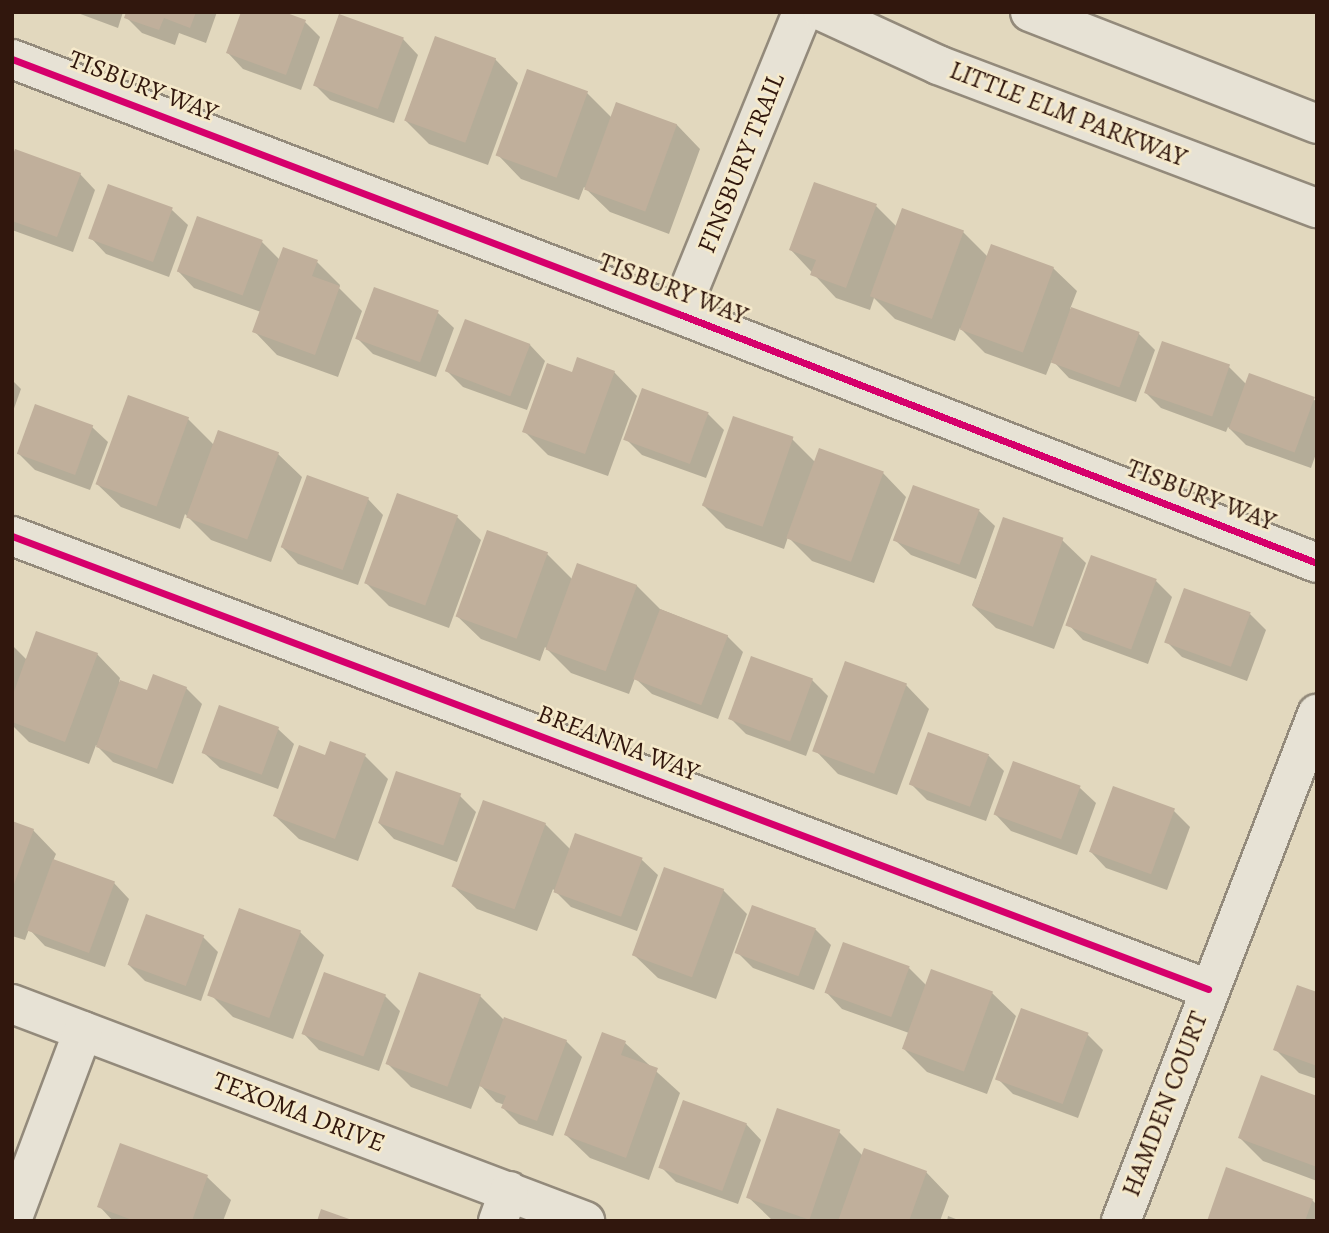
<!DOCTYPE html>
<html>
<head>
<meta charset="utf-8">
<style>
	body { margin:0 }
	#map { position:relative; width:1329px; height:1233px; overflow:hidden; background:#e2d8be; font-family:Alegreya,serif }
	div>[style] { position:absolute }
	.shadow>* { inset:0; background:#0003 }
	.building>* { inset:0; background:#c0af9b; transform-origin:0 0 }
	.roads { filter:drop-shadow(2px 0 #938a7b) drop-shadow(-2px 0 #938a7b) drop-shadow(0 2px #938a7b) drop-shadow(0 -2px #938a7b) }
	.minor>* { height:38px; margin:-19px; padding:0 19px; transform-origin:19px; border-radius:19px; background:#e7e2d5 }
	.secondary>* { height:38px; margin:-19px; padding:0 19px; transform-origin:19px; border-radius:19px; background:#e7e2d5 }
	.cycleway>* { height:7px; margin:-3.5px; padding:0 3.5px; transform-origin:3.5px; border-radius:3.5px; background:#d6006c }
	span { translate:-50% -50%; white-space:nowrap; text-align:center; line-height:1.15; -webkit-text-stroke:5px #f6eacb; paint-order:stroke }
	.street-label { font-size:26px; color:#31170d }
	.frame { position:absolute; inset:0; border:14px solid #31170d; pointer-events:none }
</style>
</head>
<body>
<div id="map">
	<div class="shadow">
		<div style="clip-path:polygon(75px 12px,123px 12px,118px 28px)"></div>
		<div style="clip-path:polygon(128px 12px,217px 12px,206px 43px,179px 33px,175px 45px,142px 33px,126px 17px)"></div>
		<div style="clip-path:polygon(305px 22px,320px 37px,301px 90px,243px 69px,228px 53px)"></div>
		<div style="clip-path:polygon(403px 39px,418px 55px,394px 123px,330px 100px,315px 85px)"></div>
		<div style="clip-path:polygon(495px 59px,518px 83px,488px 165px,429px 144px,406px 121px)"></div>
		<div style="clip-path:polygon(587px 93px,612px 118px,617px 104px,677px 125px,700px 149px,669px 234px,610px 212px,584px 187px,579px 200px,521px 179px,498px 155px)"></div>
		<div style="clip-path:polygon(12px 163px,80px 174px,95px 190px,73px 252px,12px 230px)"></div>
		<div style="clip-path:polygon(876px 206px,897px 227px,963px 232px,988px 257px,1053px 268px,1077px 291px,1070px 309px,1139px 334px,1155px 350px,1136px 402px,1069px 378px,1052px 360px,1046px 375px,985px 353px,960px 328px,955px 341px,895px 319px,874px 298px,870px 310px,836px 298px,791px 250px)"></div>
		<div style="clip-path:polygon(172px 210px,188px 225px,169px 277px,106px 254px,91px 238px)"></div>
		<div style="clip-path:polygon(198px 219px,262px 242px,280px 260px,317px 262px,340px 285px,339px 288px,362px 311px,338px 377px,277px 355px,254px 331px,261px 312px,194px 288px,179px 272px)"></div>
		<div style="clip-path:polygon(438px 313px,454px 328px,436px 377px,373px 354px,357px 338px)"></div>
		<div style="clip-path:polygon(466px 322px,530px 345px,545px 361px,527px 410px,463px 387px,447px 371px)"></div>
		<div style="clip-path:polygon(1229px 367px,1247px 385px,1250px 376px,1317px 401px,1317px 451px,1311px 468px,1246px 445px,1228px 427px,1226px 432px,1161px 408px,1145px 392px)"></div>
		<div style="clip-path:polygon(614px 372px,637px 396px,608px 476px,548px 455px,524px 431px)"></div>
		<div style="clip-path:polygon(12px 380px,21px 389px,12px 414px)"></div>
		<div style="clip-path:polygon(708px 414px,724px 430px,706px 478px,642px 455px,626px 439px)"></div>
		<div style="clip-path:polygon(188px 419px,214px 445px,278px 454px,302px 477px,271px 562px,211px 540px,185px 514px,180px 529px,121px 507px,97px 484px)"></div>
		<div style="clip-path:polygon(92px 427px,108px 442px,90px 490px,35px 470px,19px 454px)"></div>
		<div style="clip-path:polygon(792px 439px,816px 463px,883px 473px,906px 497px,874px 583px,812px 561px,788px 537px,784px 549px,726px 528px,702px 504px)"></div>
		<div style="clip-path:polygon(368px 499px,383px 515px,358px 585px,298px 564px,283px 548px)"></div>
		<div style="clip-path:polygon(979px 511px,995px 526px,976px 579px,911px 555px,895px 540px)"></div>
		<div style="clip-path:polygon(457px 517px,481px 540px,449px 628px,389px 606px,366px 583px)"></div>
		<div style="clip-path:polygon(1004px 519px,1062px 540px,1086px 563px,1054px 649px,996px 628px,972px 605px)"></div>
		<div style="clip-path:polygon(547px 554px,573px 580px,637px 586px,660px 609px,727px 636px,743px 652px,718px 719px,652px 694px,635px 678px,629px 694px,571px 673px,545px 647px,540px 661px,481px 639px,457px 616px)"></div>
		<div style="clip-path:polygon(1092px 557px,1156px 581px,1172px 597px,1148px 664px,1083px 640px,1068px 624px)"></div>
		<div style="clip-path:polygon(1250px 614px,1266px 630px,1247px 681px,1182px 657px,1166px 641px)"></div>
		<div style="clip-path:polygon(12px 645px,27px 660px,97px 654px,120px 678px,119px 682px,148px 692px,186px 688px,202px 704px,173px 784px,113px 762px,96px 745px,89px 764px,29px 742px,12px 725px)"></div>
		<div style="clip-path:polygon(812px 680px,828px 696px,806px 756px,746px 734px,730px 718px)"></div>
		<div style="clip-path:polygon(906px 685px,929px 709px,897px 795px,838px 774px,815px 750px)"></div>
		<div style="clip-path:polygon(220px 707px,278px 729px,294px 744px,278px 789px,220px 768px,204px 753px)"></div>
		<div style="clip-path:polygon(929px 734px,989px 756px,1004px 771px,986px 821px,927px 800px,911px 784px)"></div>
		<div style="clip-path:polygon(365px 756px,388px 779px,358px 861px,299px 839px,275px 816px)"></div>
		<div style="clip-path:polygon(1080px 788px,1096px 803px,1077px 855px,1011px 831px,996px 815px)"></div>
		<div style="clip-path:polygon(1114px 789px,1174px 811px,1190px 827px,1167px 890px,1106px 868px,1091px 852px)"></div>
		<div style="clip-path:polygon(460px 796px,476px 812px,457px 862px,394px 839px,379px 823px)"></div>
		<div style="clip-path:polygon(12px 823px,33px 830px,56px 854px,53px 861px,114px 883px,129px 899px,105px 967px,45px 946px,29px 929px,25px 940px,12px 936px)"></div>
		<div style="clip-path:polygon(545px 824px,571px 850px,642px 860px,658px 875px,637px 931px,571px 907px,553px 889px,537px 931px,477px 909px,453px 886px)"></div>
		<div style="clip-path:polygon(665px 869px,723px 890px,747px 914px,716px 999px,658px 978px,634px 955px)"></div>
		<div style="clip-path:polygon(815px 929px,831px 945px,814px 990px,753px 968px,737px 952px)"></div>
		<div style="clip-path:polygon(300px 932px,324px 955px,293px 1039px,233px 1017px,210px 994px)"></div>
		<div style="clip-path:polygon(203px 937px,218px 952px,201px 1001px,145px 981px,129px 965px)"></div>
		<div style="clip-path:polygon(909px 968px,927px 986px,932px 971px,992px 993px,1016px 1016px,987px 1094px,927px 1072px,904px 1049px,909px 1033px,842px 1009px,827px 993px)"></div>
		<div style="clip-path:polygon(1317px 994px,1317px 1079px,1299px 1073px,1275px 1049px)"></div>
		<div style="clip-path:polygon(385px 996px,400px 1011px,379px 1071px,319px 1050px,304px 1034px)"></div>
		<div style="clip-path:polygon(480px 996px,505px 1021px,566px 1041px,582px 1057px,553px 1136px,519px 1124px,503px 1108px,505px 1105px,496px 1102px,480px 1085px,471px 1109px,411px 1087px,387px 1063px)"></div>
		<div style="clip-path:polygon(1087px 1034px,1103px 1050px,1078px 1118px,1013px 1094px,997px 1078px)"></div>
		<div style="clip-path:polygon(625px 1043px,680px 1093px,649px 1180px,590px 1158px,566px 1135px)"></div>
		<div style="clip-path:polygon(1317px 1098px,1317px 1181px,1263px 1161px,1240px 1138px)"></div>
		<div style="clip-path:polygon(746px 1124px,761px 1140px,738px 1204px,676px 1182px,660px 1166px)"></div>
		<div style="clip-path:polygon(839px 1132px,863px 1156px,926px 1172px,949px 1196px,940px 1221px,773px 1221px,747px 1196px)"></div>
		<div style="clip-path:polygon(207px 1177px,231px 1200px,223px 1221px,113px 1221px,99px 1206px)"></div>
		<div style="clip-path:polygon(1312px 1200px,1317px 1205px,1317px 1221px,1209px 1221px)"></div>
		<div style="clip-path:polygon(948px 1216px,961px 1221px,947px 1221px)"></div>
	</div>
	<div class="building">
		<div style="clip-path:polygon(126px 12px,196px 12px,190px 28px,164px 18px,159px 30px,124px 18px)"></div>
		<div style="clip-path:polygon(241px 12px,284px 12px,306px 20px,286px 75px,226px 53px)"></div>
		<div style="left:339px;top:14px;width:69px;height:76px;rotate:20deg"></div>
		<div style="left:435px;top:36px;width:65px;height:90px;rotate:20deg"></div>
		<div style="left:527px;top:69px;width:65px;height:92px;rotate:20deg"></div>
		<div style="left:616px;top:102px;width:65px;height:93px;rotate:20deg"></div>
		<div style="clip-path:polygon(15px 149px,81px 173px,57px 237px,12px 221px,12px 158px)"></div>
		<div style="clip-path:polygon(814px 182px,877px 204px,846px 288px,810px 275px,816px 260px,789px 250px)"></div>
		<div style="left:108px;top:184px;width:69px;height:58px;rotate:20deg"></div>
		<div style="left:902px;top:208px;width:66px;height:94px;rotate:20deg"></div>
		<div style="left:197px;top:216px;width:70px;height:59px;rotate:20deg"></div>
		<div style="left:991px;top:244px;width:67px;height:91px;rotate:20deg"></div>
		<div style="clip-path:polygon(283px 247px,318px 260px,312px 276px,340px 286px,315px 355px,252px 332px)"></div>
		<div style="left:374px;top:287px;width:69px;height:55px;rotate:20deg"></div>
		<div style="left:1071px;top:307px;width:73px;height:59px;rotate:20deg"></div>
		<div style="left:465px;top:319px;width:70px;height:56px;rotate:21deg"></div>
		<div style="left:1162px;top:341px;width:72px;height:55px;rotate:19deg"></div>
		<div style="clip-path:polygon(577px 357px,615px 371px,585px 454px,522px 432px,547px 363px,572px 372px)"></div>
		<div style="left:1249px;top:373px;width:70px;height:59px;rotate:20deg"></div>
		<div style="left:642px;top:388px;width:71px;height:55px;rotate:20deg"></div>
		<div style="left:128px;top:395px;width:65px;height:95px;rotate:20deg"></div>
		<div style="left:35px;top:404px;width:62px;height:53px;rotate:20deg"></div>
		<div style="left:733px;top:416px;width:64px;height:95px;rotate:19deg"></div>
		<div style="left:218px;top:430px;width:65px;height:93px;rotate:20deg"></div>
		<div style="left:819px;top:448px;width:69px;height:96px;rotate:20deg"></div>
		<div style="left:307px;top:475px;width:66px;height:77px;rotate:20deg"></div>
		<div style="left:913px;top:485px;width:71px;height:59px;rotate:20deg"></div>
		<div style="left:397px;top:493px;width:65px;height:96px;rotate:20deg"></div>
		<div style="left:1003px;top:517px;width:64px;height:94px;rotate:19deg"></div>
		<div style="left:487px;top:530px;width:65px;height:92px;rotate:20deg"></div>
		<div style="left:1091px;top:555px;width:70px;height:75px;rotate:20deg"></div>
		<div style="left:577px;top:563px;width:64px;height:92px;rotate:20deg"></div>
		<div style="left:1184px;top:588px;width:71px;height:58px;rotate:20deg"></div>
		<div style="left:660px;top:609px;width:73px;height:75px;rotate:21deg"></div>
		<div style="clip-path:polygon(36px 631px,98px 653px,65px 742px,12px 722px,12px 697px)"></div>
		<div style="left:751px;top:656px;width:66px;height:67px;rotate:20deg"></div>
		<div style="left:845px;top:661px;width:66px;height:96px;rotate:20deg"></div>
		<div style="clip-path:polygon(153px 674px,187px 687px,157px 769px,96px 747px,120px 680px,147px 690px)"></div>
		<div style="left:219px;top:705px;width:64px;height:51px;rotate:20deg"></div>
		<div style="left:928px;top:732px;width:65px;height:56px;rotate:20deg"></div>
		<div style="clip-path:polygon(330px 741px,366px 754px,335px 839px,273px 816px,299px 745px,325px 755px)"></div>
		<div style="left:1013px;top:761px;width:72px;height:57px;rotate:20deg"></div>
		<div style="left:396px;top:771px;width:69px;height:55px;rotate:19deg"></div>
		<div style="left:1113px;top:786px;width:66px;height:70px;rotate:20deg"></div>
		<div style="left:483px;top:800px;width:67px;height:92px;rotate:20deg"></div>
		<div style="clip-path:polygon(12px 821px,34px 829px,13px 887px,12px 887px)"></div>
		<div style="left:575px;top:833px;width:72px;height:63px;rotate:20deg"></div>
		<div style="left:53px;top:859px;width:66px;height:76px;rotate:20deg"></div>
		<div style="left:664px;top:867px;width:64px;height:94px;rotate:20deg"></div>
		<div style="left:752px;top:905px;width:68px;height:51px;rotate:20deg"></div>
		<div style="left:239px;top:908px;width:66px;height:93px;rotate:20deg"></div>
		<div style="left:146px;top:914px;width:62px;height:54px;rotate:20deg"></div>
		<div style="left:843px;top:942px;width:71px;height:54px;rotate:20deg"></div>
		<div style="left:931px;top:969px;width:66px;height:85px;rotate:20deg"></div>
		<div style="left:324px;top:972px;width:66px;height:66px;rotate:20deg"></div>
		<div style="left:419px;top:972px;width:66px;height:98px;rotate:20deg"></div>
		<div style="clip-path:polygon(1297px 985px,1317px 992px,1317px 1066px,1273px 1050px)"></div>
		<div style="left:1021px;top:1008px;width:72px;height:76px;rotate:20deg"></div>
		<div style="clip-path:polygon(504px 1017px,567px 1040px,537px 1121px,501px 1108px,506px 1096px,479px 1086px)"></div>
		<div style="clip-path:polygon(602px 1032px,626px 1041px,621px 1055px,658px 1068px,626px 1158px,564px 1135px)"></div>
		<div style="clip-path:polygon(1261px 1075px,1317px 1096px,1317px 1167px,1238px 1138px)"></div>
		<div style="left:683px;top:1100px;width:68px;height:72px;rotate:20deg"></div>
		<div style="left:777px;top:1108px;width:67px;height:95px;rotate:19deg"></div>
		<div style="clip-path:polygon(120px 1143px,208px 1175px,192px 1221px,135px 1221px,97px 1207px)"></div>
		<div style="clip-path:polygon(864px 1148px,927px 1171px,909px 1221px,838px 1221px)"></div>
		<div style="clip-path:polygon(1226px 1167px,1313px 1199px,1305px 1221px,1207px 1221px)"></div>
		<div style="clip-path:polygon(321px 1209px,352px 1220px,352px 1221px,317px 1221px)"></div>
	</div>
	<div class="roads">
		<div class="minor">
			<div style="left:12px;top:59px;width:714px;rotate:20.92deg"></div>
			<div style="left:679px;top:314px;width:685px;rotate:21.32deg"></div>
			<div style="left:679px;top:314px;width:326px;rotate:-67.8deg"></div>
			<div style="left:12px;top:536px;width:1279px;rotate:20.74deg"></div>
			<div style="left:12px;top:1004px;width:613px;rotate:20.74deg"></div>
			<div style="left:12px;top:1220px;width:202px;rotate:-69.4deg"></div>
			<div style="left:498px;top:1221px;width:32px;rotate:-70deg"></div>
			<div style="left:1121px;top:1221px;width:544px;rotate:-68.86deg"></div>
		</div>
		<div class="secondary">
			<div style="left:823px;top:12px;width:127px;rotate:24.7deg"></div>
			<div style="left:938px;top:65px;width:405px;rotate:20.7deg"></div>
			<div style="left:1030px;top:12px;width:308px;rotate:21.3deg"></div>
		</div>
	</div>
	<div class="cycleway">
		<div style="left:12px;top:59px;width:714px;rotate:20.92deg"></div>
		<div style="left:679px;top:314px;width:685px;rotate:21.32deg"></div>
		<div style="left:12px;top:536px;width:1279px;rotate:20.74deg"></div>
	</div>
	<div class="street-label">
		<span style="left:143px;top:86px;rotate:21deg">TISBURY WAY</span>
		<span style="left:1068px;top:114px;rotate:21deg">LITTLE ELM PARKWAY</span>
		<span style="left:741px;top:163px;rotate:-68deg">FINSBURY TRAIL</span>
		<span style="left:673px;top:289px;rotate:21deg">TISBURY WAY</span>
		<span style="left:1201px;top:495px;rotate:21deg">TISBURY WAY</span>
		<span style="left:618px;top:743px;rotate:21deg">BREANNA WAY</span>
		<span style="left:1165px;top:1104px;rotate:-69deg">HAMDEN COURT</span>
		<span style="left:299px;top:1112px;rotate:21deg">TEXOMA DRIVE</span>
	</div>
	<div class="frame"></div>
</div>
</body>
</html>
